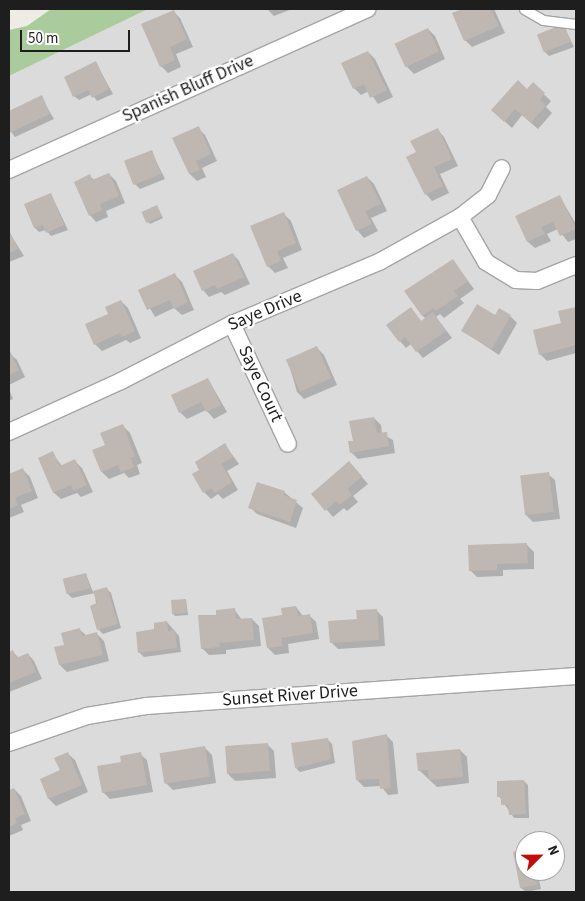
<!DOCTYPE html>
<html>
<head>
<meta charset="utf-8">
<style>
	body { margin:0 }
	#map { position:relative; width:585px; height:901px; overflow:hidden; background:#efebe5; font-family:"Source Sans 3",sans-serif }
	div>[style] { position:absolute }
	.residential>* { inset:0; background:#dcdbdb }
	.forest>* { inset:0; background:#aacb9c }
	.shadow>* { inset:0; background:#0003 }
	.building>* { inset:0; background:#bfb7b1; transform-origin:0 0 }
	.roads { filter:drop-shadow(1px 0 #a5a5a5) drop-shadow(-1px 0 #a5a5a5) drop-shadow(0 1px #a5a5a5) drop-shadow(0 -1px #a5a5a5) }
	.lane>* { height:9px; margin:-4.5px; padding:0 4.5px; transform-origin:4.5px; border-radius:4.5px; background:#fff }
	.street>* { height:16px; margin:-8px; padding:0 8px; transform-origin:8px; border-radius:8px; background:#fff }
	span { translate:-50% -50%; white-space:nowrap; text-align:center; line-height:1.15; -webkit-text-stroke:4.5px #fff; paint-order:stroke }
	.street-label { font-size:18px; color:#1e1e1e }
	.frame { position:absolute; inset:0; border:10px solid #1e1e1e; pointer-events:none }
	.north { position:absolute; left:515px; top:831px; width:50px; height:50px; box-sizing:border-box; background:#fff; border:1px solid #a5a5a5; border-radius:50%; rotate:67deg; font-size:14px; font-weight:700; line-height:20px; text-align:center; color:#1e1e1e }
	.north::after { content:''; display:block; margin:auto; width:18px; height:22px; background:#c10c0c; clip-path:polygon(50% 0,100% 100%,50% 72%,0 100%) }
	.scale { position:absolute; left:20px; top:30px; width:110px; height:22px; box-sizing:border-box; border:2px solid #1e1e1e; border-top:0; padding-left:6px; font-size:15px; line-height:18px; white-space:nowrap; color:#1e1e1e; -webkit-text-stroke:4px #fff; paint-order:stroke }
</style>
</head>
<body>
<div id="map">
	<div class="residential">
		<div style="clip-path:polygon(evenodd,148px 9px,576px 9px,576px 892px,9px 892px,9px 76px,148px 9px,525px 841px,555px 841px,555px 871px,525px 871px,525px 841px)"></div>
	</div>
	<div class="forest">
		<div style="clip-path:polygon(51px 9px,148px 9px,9px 76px,9px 30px,27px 26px)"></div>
	</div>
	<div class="shadow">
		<div style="clip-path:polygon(267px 9px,292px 9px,274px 16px)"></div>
		<div style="clip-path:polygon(463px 9px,494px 9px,505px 33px,472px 47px,465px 40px,454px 14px)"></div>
		<div style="clip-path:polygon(173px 11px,180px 18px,193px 47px,176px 54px,181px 67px,168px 73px,161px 66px)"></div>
		<div style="clip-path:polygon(564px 26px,574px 47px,549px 56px,544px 51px)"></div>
		<div style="clip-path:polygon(428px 29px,435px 36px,445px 59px,414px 74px,407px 67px)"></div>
		<div style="clip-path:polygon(368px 52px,375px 59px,393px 97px,378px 104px,369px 91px,361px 95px,354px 88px)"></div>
		<div style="clip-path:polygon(96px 63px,113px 94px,97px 101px,92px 94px,79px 100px,74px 96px)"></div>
		<div style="clip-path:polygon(533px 84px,551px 101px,546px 107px,552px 113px,538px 129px,522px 115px,512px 128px,500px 117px)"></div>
		<div style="clip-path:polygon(41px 97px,54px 119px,15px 137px,9px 129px,9px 112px)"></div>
		<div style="clip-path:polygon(198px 128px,205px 135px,217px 161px,202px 168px,206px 177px,197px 181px,190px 174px)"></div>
		<div style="clip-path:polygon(438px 130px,444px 137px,458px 166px,440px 174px,449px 193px,432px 201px,426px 194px,417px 153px)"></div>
		<div style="clip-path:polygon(151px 151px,165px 179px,140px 189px,135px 184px)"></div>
		<div style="clip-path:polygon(109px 174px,116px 181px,125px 203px,106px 211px,108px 217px,96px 222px,90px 215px,90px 176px,94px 180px)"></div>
		<div style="clip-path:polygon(367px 177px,374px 184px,387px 211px,371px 218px,378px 231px,364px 238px,358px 231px,339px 191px)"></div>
		<div style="clip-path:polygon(51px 194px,68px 230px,51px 236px,46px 230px,39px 232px,35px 228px,25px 205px)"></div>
		<div style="clip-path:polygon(560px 197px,576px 224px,576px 239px,568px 242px,558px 229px,547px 234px,551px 241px,535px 248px,528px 242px,517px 217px)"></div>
		<div style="clip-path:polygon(158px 209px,163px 218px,150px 224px,148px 222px)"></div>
		<div style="clip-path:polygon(284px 214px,291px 221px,302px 250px,283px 258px,288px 268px,275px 273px,268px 266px)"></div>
		<div style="clip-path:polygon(9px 232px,24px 256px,9px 262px)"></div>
		<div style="clip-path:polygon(233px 254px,239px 261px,250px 284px,225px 295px,221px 292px,209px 297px,203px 290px)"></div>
		<div style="clip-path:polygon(453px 261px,474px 289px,460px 299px,464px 303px,444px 318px,440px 314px,436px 317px,452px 338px,423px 358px,411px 344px,406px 348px,400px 341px,411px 309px,422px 322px,426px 319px,422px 315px)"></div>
		<div style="clip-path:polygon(175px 275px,182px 282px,194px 310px,182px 315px,174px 308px,155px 317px,140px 291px)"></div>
		<div style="clip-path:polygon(121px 301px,128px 308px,141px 338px,130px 343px,126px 340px,102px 351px,95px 344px,110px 314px)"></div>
		<div style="clip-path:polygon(576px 308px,576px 353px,547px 361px,540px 354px)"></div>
		<div style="clip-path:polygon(510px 316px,517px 323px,499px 355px,463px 331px,496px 317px)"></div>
		<div style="clip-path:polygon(317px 348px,324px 355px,337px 385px,304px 399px,297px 392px,288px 361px)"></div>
		<div style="clip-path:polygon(9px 353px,17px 360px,25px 377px,9px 385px)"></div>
		<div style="clip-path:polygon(208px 379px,227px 412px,214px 419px,206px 410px,187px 419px,180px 412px)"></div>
		<div style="clip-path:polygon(9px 389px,13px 399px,9px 401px)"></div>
		<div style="clip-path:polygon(374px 418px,381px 425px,382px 434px,393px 440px,395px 453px,358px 459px,351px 452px,354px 442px)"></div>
		<div style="clip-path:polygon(123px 426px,130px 433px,142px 463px,137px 465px,140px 474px,129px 478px,124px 473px,109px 479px,102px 472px,94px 451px,106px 446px)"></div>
		<div style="clip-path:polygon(225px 445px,239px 464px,227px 471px,238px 490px,223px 499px,218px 494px,211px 499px,204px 492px,201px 470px)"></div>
		<div style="clip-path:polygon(52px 453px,62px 466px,75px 461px,82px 468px,93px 492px,81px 497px,77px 493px,61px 499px,54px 493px,39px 459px)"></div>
		<div style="clip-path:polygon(23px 470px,30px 477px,38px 498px,21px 505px,24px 512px,9px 518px,9px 475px)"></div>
		<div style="clip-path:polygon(356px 470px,368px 484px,353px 496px,358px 502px,347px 511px,344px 508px,333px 517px,313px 494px)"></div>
		<div style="clip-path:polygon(548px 474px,555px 480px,560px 519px,533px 522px,526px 515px)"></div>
		<div style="clip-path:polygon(284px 492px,303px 508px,296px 528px,257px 514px,250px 507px)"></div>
		<div style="clip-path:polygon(527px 545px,534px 552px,534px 569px,503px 570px,503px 576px,477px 577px,470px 570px)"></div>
		<div style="clip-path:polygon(86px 574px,93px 592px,106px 588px,111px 593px,121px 628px,103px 634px,98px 629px,95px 593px,72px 598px,68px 594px,64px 579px)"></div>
		<div style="clip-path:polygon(186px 600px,188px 615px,175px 616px,173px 614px)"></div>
		<div style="clip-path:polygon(296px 607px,303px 616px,309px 615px,316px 622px,319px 639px,288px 644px,289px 653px,275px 655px,268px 648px,264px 619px,283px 616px)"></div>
		<div style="clip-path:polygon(234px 609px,242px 620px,252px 619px,259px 626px,261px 646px,226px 650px,226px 654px,209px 655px,202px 648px,217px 616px)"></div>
		<div style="clip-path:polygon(376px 610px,383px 617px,385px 646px,338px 649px,331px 642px)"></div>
		<div style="clip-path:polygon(167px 622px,179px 636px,181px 652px,144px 657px,139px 652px,156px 630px)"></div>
		<div style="clip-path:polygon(80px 630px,87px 636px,97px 634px,104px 641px,109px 661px,67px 672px,60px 665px,65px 646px)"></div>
		<div style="clip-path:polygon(13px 652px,19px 658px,28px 654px,34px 661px,42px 679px,9px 692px,9px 653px)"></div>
		<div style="clip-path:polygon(386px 735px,393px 742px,398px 794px,388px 795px,381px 786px,364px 787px,357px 780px)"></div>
		<div style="clip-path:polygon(327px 739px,332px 744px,335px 763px,300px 772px,296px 768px)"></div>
		<div style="clip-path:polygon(267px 744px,274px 751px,276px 778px,235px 781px,228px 774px)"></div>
		<div style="clip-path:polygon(205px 748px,212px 755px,216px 783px,173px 790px,166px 783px)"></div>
		<div style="clip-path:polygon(460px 750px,467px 757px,469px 783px,437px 787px,419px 770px)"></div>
		<div style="clip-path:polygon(68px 754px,75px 760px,88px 792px,56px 806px,49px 799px,41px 779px,61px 771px)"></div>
		<div style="clip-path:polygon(140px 754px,147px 760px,153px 792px,110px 799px,103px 792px)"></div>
		<div style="clip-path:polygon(524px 781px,528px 785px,529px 818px,514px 818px,499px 796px)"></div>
		<div style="clip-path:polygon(14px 789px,21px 796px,31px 821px,21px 825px,23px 830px,9px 836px,9px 792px)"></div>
		<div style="clip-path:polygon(525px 851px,525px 871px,537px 871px,541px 889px,526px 892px,521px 888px,514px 853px)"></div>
	</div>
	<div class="building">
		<div style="clip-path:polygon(462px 9px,491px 9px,499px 26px,464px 41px,452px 13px)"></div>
		<div style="clip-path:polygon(174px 10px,187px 39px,170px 47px,175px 60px,160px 67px,141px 24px)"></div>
		<div style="left:564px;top:24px;width:19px;height:29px;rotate:69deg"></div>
		<div style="left:428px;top:28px;width:26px;height:37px;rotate:65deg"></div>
		<div style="clip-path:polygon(368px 51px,387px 90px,370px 98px,364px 84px,353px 89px,341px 63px)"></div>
		<div style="clip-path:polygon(96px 61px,109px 89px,92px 98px,88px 90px,73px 97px,64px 77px)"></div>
		<div style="clip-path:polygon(518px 80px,527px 89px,533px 82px,545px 93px,540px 100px,546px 105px,531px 123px,515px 109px,504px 122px,491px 110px)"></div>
		<div style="clip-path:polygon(42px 95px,50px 114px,9px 133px,9px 111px)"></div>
		<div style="clip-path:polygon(199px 126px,211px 154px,196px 161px,200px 170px,189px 174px,172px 138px)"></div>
		<div style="clip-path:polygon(438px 128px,452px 159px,434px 167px,443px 186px,425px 195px,406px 157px,416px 152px,410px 141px)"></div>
		<div style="left:152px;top:150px;width:26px;height:30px;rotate:69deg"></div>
		<div style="clip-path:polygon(109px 173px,119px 196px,100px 204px,102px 210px,89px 216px,74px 182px,90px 174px,92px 180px)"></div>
		<div style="clip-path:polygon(367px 176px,381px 204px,365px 211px,372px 224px,356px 231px,337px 190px)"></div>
		<div style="clip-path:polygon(51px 193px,64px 225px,46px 233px,43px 225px,34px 228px,24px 204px)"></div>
		<div style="clip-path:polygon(560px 195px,576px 229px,560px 236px,553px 222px,541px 227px,545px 234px,527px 242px,515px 216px)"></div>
		<div style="left:157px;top:205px;width:12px;height:17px;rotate:66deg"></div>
		<div style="clip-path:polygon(284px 212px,296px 243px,277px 251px,281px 261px,267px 267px,250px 226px)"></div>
		<div style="clip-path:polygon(9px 230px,18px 249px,9px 253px)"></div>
		<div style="clip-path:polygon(233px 253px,244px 277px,217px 289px,215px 285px,202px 291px,193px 271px)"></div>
		<div style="clip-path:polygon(453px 259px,468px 281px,454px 291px,458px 296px,436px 311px,433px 308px,422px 316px,404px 291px)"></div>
		<div style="clip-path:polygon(175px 273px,188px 302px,174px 309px,170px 300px,147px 310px,138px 290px)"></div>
		<div style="clip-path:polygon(121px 300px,135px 331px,122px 337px,120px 333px,94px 345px,85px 324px,108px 314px,105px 307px)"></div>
		<div style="clip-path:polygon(477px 304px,495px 315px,499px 308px,511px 315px,492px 349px,461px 331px)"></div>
		<div style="clip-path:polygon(411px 307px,421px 321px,433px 312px,446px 331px,416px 352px,405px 337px,399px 342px,386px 325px)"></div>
		<div style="clip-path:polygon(576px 307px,576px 345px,539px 355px,533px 330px,561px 323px,558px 311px)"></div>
		<div style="left:317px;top:346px;width:35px;height:34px;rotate:66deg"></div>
		<div style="clip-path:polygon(10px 351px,19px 370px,9px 375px,9px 352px)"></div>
		<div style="clip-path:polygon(208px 378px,221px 405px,206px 412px,201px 402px,179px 413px,171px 395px)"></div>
		<div style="clip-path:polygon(374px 417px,377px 433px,387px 432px,389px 446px,350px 453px,348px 441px,353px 441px,349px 421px)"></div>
		<div style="clip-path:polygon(123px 424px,135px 456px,131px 458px,134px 467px,121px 472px,118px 465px,101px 472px,92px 450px,105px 445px,100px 433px)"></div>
		<div style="clip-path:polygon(225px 443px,233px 457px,221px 464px,232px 482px,215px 493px,211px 488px,203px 493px,192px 474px,199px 470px,195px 462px)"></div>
		<div style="clip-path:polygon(53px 451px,60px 466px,75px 459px,87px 485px,73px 491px,71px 485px,53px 493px,38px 458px)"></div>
		<div style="clip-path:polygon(349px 461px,362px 476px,348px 489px,352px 495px,340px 505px,336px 501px,325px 511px,311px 494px)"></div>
		<div style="clip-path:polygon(23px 468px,32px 491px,15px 498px,18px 505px,9px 509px,9px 474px)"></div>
		<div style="left:549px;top:472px;width:40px;height:29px;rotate:83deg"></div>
		<div style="clip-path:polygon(257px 482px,285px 491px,283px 495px,297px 500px,290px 522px,248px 508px)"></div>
		<div style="clip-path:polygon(527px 543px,528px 563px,497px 564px,497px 570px,469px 571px,468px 545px)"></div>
		<div style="left:86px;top:573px;width:16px;height:24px;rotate:76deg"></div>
		<div style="clip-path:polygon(107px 587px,118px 624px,97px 630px,90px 606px,97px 603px,93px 591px)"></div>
		<div style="left:186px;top:599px;width:14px;height:15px;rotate:86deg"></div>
		<div style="clip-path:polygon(296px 606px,298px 616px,310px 614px,313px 633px,281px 638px,283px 646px,267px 648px,262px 618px,282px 615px,281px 608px)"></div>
		<div style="clip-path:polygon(235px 608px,236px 619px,252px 618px,254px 640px,219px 643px,220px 647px,201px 649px,198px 615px,216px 615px,216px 610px)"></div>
		<div style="clip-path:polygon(377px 609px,379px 640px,330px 643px,328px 621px,357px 619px,356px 610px)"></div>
		<div style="clip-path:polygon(167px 621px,168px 631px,175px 630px,177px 648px,138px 653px,136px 632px,154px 629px,154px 623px)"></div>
		<div style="clip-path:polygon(80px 628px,82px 636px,97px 632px,103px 655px,59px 665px,54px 647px,64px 645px,61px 633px)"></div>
		<div style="clip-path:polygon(13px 650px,16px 658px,28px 653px,36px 672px,9px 683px,9px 652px)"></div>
		<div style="clip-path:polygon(387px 734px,391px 788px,380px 789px,379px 779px,356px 780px,352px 741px)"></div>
		<div style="clip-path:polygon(328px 738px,331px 759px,295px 768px,291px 743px)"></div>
		<div style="left:268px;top:743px;width:28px;height:43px;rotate:86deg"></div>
		<div style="left:205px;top:746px;width:31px;height:46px;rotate:81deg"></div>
		<div style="clip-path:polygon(460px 749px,463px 777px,429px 780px,428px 770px,418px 771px,416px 753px)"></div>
		<div style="clip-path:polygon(68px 752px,82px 785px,48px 799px,40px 779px,60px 770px,54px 758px)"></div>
		<div style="clip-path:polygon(141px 752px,147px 785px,102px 793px,97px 766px,121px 762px,120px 756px)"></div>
		<div style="clip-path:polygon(524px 780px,526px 814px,509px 815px,508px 805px,501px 805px,501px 797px,497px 797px,497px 781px)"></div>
		<div style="clip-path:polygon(14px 788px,25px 814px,15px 818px,17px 823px,9px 827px,9px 790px)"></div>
		<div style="clip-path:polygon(525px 849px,525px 871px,534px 871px,537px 885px,520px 888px,513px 852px)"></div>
	</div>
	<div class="roads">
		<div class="lane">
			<div style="left:524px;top:9px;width:22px;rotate:30deg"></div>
			<div style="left:543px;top:20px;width:33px;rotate:7deg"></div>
		</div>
		<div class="street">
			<div style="left:9px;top:170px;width:393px;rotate:-24.2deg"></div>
			<div style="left:460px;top:217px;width:52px;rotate:60deg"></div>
			<div style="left:486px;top:262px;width:35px;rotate:31deg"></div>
			<div style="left:516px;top:280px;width:21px;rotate:3deg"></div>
			<div style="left:537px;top:281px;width:42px;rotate:-22.3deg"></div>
			<div style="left:232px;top:324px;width:132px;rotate:65deg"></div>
			<div style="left:9px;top:432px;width:123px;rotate:-24.5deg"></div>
			<div style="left:121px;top:381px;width:125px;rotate:-27.2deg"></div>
			<div style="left:232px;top:324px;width:160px;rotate:-22.9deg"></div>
			<div style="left:379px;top:262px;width:93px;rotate:-29.1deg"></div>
			<div style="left:460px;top:217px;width:36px;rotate:-38deg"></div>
			<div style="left:488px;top:195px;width:30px;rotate:-63deg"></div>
			<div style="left:9px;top:743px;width:83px;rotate:-19.1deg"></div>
			<div style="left:87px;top:716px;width:61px;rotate:-9.5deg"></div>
			<div style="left:147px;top:706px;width:430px;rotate:-4deg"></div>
		</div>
	</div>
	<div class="street-label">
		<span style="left:188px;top:89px;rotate:-24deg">Spanish Bluff Drive</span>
		<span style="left:265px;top:311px;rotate:-23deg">Saye Drive</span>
		<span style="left:260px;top:384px;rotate:65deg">Saye Court</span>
		<span style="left:290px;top:696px;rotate:-4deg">Sunset River Drive</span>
	</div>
	<div class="frame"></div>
	<div class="north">N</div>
	<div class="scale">50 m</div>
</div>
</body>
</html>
